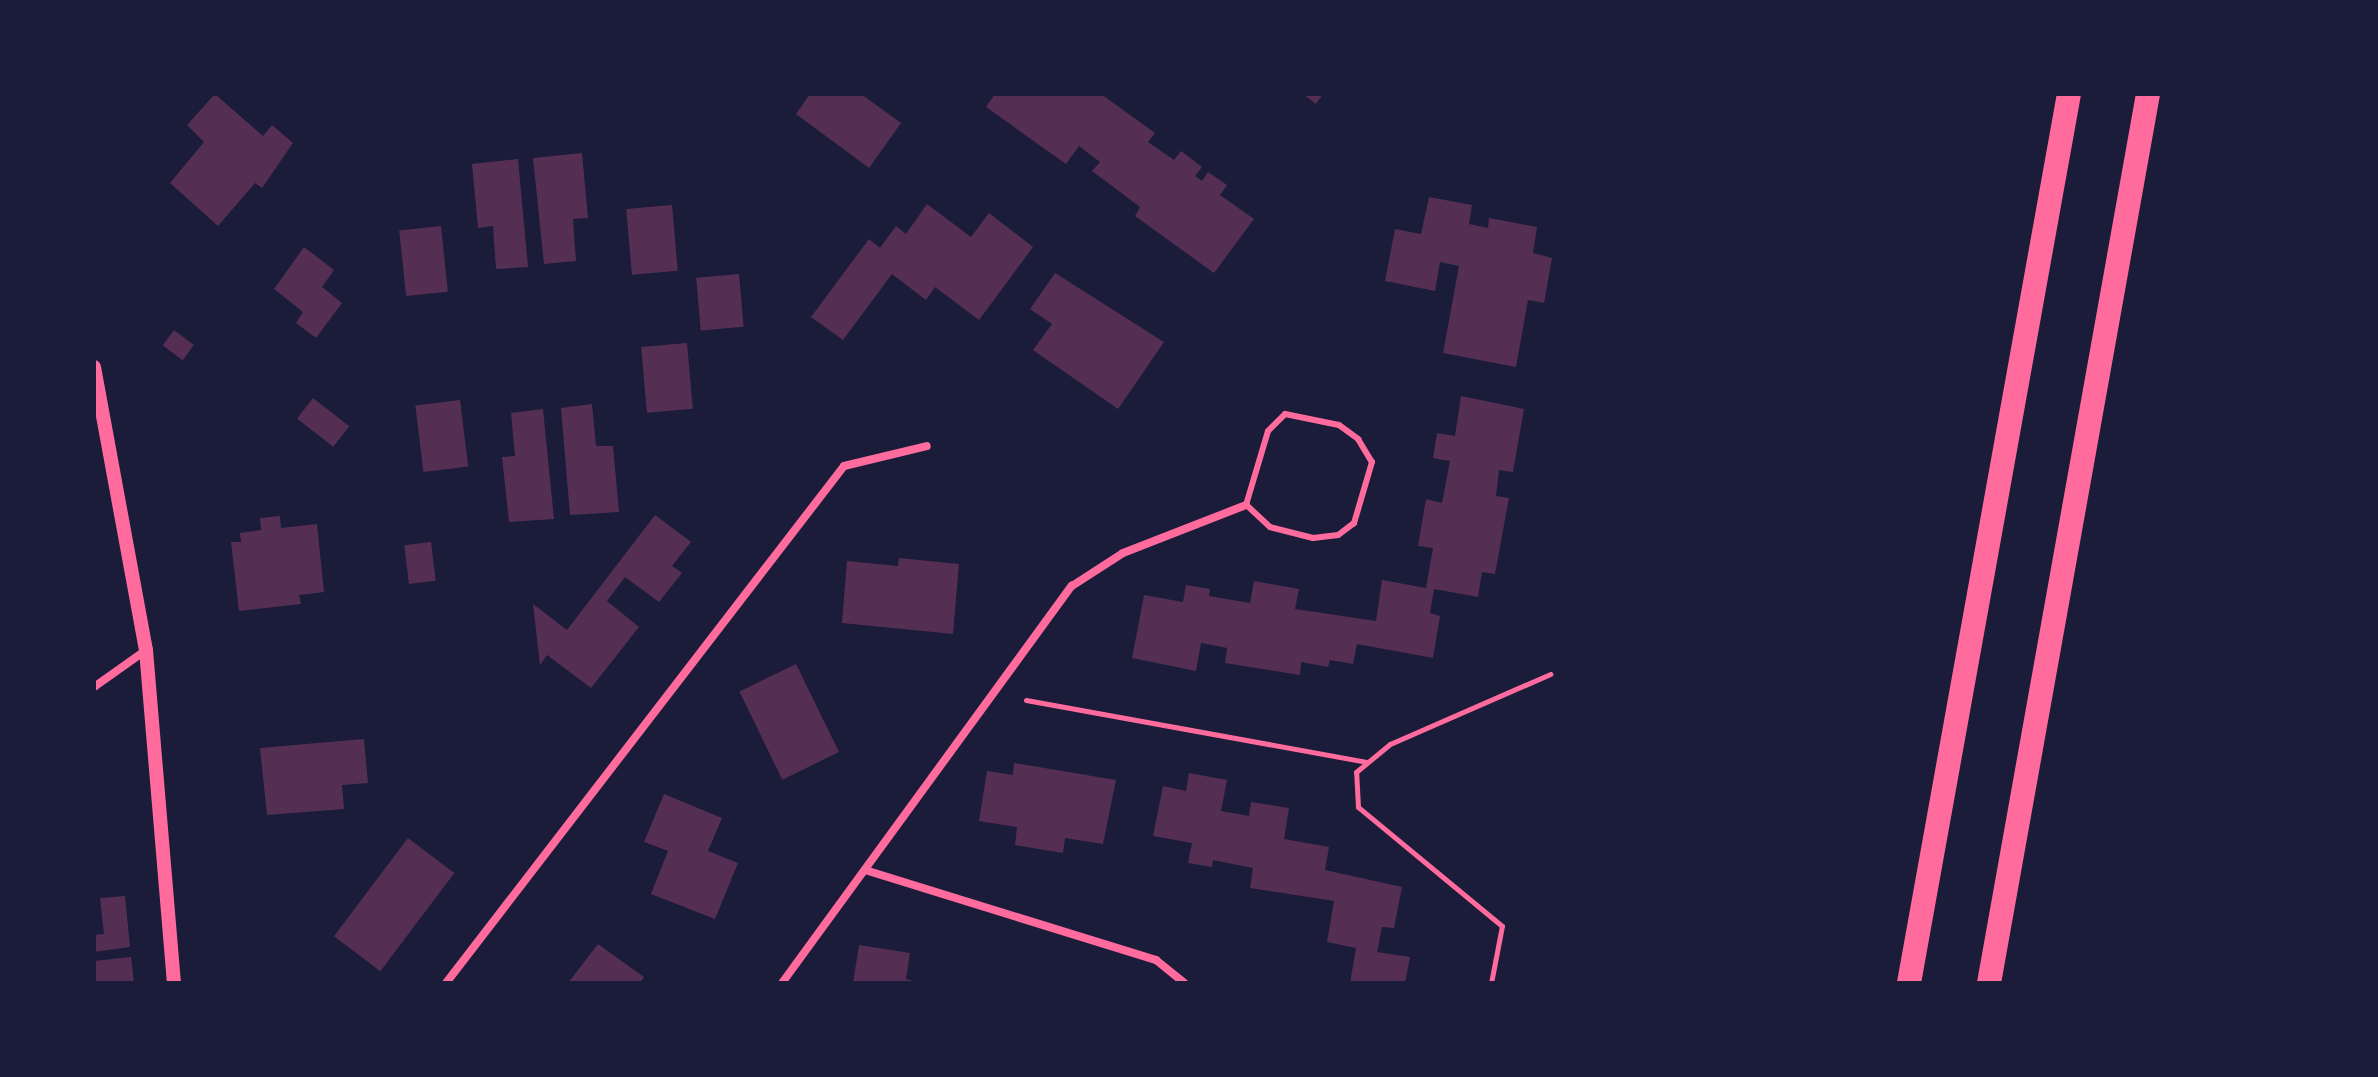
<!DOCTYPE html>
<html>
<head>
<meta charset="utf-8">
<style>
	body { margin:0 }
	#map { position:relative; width:2378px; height:1077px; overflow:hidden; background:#1b1b3a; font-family:Lato,sans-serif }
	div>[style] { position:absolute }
	.building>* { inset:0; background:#542f53; transform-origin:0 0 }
	.path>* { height:5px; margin:-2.5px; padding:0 2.5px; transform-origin:2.5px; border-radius:2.5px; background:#ff6b9d }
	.service>* { height:6px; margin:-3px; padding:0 3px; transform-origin:3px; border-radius:3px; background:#ff6b9d }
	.minor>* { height:8px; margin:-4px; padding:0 4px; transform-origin:4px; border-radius:4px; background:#ff6b9d }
	.tertiary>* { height:14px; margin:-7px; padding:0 7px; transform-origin:7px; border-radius:7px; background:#ff6b9d }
	.motorway>* { height:24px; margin:-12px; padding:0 12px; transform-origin:12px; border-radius:12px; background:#ff6b9d }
	span { translate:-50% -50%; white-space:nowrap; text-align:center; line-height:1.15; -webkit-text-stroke:7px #1b1b3a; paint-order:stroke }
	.frame { position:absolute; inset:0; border:96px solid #1b1b3a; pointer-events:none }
</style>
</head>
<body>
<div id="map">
	<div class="building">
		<div style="clip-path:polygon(215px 94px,263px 136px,272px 125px,293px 143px,262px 188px,255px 183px,218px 226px,170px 183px,204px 142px,187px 125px)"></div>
		<div style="clip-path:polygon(810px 94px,861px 94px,901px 123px,869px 168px,796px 114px)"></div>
		<div style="clip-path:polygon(995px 94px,1101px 94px,1155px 133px,1148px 142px,1174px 160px,1181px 151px,1202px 167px,1195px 176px,1202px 181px,1208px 172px,1227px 185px,1220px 195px,1254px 219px,1214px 273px,1135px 216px,1140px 207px,1092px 171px,1100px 162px,1079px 146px,1066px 164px,986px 107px)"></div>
		<div style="clip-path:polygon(1303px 94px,1323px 94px,1316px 104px)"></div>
		<div style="clip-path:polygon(582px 153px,588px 218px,573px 219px,576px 261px,544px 264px,533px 158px)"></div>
		<div style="clip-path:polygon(518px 159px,528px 267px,496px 269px,493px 226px,478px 228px,472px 164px)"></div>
		<div style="clip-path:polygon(1429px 197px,1472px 205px,1469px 224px,1488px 228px,1489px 218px,1537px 227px,1533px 253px,1552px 258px,1544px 303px,1528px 300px,1516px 367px,1443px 353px,1459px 266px,1440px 262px,1435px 291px,1385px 281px,1395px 229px,1421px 234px)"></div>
		<div style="clip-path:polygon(927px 204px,971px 237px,989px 213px,1033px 247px,979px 320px,935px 287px,926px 300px,892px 274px,843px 340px,811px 317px,869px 239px,880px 248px,896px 226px,906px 234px)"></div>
		<div style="left:672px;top:205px;width:66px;height:46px;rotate:85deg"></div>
		<div style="left:441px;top:226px;width:66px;height:42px;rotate:84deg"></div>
		<div style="clip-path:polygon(304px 247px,334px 270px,322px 287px,342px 303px,316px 338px,296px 323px,303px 312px,274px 289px)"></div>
		<div style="clip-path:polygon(1055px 273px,1164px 342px,1118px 409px,1033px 350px,1052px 324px,1030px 309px)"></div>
		<div style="left:739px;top:274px;width:53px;height:43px;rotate:85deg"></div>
		<div style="left:174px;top:330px;width:25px;height:19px;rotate:37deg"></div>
		<div style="left:687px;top:343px;width:66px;height:46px;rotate:85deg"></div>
		<div style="clip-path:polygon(1461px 396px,1524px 409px,1513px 472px,1499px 470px,1496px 496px,1509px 498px,1495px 574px,1482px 572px,1478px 597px,1434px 589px,1430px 613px,1440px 616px,1433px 658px,1357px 644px,1353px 664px,1330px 660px,1328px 667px,1301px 662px,1300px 675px,1225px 663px,1227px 648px,1201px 643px,1196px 671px,1132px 658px,1144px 595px,1183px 602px,1186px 585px,1210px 589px,1209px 596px,1250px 603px,1254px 581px,1299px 589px,1295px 609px,1376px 621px,1382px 580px,1426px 588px,1433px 548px,1418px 546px,1426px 499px,1442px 503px,1450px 461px,1433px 458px,1437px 433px,1455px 436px)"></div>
		<div style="left:313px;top:398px;width:46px;height:26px;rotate:38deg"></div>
		<div style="left:460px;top:400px;width:67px;height:45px;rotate:83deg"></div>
		<div style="clip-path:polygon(592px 404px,596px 446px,613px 446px,619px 512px,570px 515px,561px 408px)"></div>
		<div style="clip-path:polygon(543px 409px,554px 519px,509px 522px,502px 457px,515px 456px,511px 413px)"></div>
		<div style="clip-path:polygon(655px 515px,691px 542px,672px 566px,682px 573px,659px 602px,625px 577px,607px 601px,639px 627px,591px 688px,547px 655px,540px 665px,533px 604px,567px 630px)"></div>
		<div style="clip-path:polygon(280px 516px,281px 528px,317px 524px,324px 592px,299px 595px,301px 604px,239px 611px,231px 542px,241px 542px,240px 533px,261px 530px,260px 518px)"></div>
		<div style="left:431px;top:542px;width:39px;height:27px;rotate:83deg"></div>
		<div style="clip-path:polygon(899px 558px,959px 564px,953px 634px,842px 623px,847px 561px,898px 566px)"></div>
		<div style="left:796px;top:664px;width:98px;height:63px;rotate:64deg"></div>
		<div style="clip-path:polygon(364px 739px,368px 783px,342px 785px,344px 809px,267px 815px,260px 748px)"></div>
		<div style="clip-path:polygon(1014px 763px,1116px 780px,1103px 844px,1065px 838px,1063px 853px,1015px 845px,1017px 827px,979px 821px,987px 771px,1013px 775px)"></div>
		<div style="clip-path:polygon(1189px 773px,1227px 780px,1221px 811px,1249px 816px,1251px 802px,1289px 808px,1284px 839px,1329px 847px,1325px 870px,1402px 887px,1394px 928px,1382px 927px,1377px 952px,1410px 957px,1405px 983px,1350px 983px,1356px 948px,1327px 942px,1334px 901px,1250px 888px,1253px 868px,1213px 860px,1212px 867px,1188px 863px,1192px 843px,1153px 836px,1163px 786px,1186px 791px)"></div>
		<div style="clip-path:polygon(664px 794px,722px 818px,708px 851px,738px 863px,715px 919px,651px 894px,668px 851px,644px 842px)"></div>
		<div style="left:408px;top:838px;width:58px;height:123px;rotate:37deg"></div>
		<div style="clip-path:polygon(125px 896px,130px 947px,94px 952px,94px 935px,104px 934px,100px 898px)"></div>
		<div style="clip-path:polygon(598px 944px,644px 977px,640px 983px,568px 983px)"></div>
		<div style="clip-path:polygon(859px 945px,910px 953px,906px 979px,920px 983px,853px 983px)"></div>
		<div style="clip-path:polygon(131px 957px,134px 983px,94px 983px,94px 961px)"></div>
	</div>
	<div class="path">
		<div style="left:1026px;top:700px;width:346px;rotate:10.3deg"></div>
		<div style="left:1491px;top:983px;width:58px;rotate:-79.1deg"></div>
		<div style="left:1502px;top:926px;width:187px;rotate:-140.4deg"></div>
		<div style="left:1358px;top:807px;width:35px;rotate:-93deg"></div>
		<div style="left:1356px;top:772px;width:44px;rotate:-39.5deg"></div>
		<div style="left:1390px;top:744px;width:175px;rotate:-23.6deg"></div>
	</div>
	<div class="service">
		<div style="left:1285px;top:414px;width:55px;rotate:11.5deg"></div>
		<div style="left:1339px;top:425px;width:24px;rotate:36deg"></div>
		<div style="left:1358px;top:439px;width:27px;rotate:59deg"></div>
		<div style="left:1372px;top:462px;width:64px;rotate:106.4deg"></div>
		<div style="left:1354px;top:523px;width:20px;rotate:143deg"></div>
		<div style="left:1338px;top:535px;width:25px;rotate:173deg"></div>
		<div style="left:1313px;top:538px;width:44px;rotate:-165.7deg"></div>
		<div style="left:1270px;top:527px;width:33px;rotate:-137deg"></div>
		<div style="left:1246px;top:505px;width:77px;rotate:-73.4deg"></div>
		<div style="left:1268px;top:431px;width:24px;rotate:-45deg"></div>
	</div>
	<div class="minor">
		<div style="left:94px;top:687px;width:64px;rotate:-35.4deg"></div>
		<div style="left:865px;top:870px;width:305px;rotate:17.2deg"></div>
		<div style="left:1156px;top:960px;width:36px;rotate:39deg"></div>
		<div style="left:446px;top:983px;width:652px;rotate:-52.41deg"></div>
		<div style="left:844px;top:466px;width:85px;rotate:-13.5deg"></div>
		<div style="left:782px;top:983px;width:492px;rotate:-53.9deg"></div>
		<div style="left:1072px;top:586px;width:61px;rotate:-32.9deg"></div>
		<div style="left:1123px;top:553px;width:132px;rotate:-21.3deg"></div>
	</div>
	<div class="tertiary">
		<div style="left:94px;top:367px;width:288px;rotate:79.6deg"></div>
		<div style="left:146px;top:650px;width:334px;rotate:85.2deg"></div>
	</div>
	<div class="motorway">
		<div style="left:1909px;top:983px;width:903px;rotate:-79.8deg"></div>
		<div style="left:1989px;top:983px;width:903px;rotate:-79.86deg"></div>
	</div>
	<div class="frame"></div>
</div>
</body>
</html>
